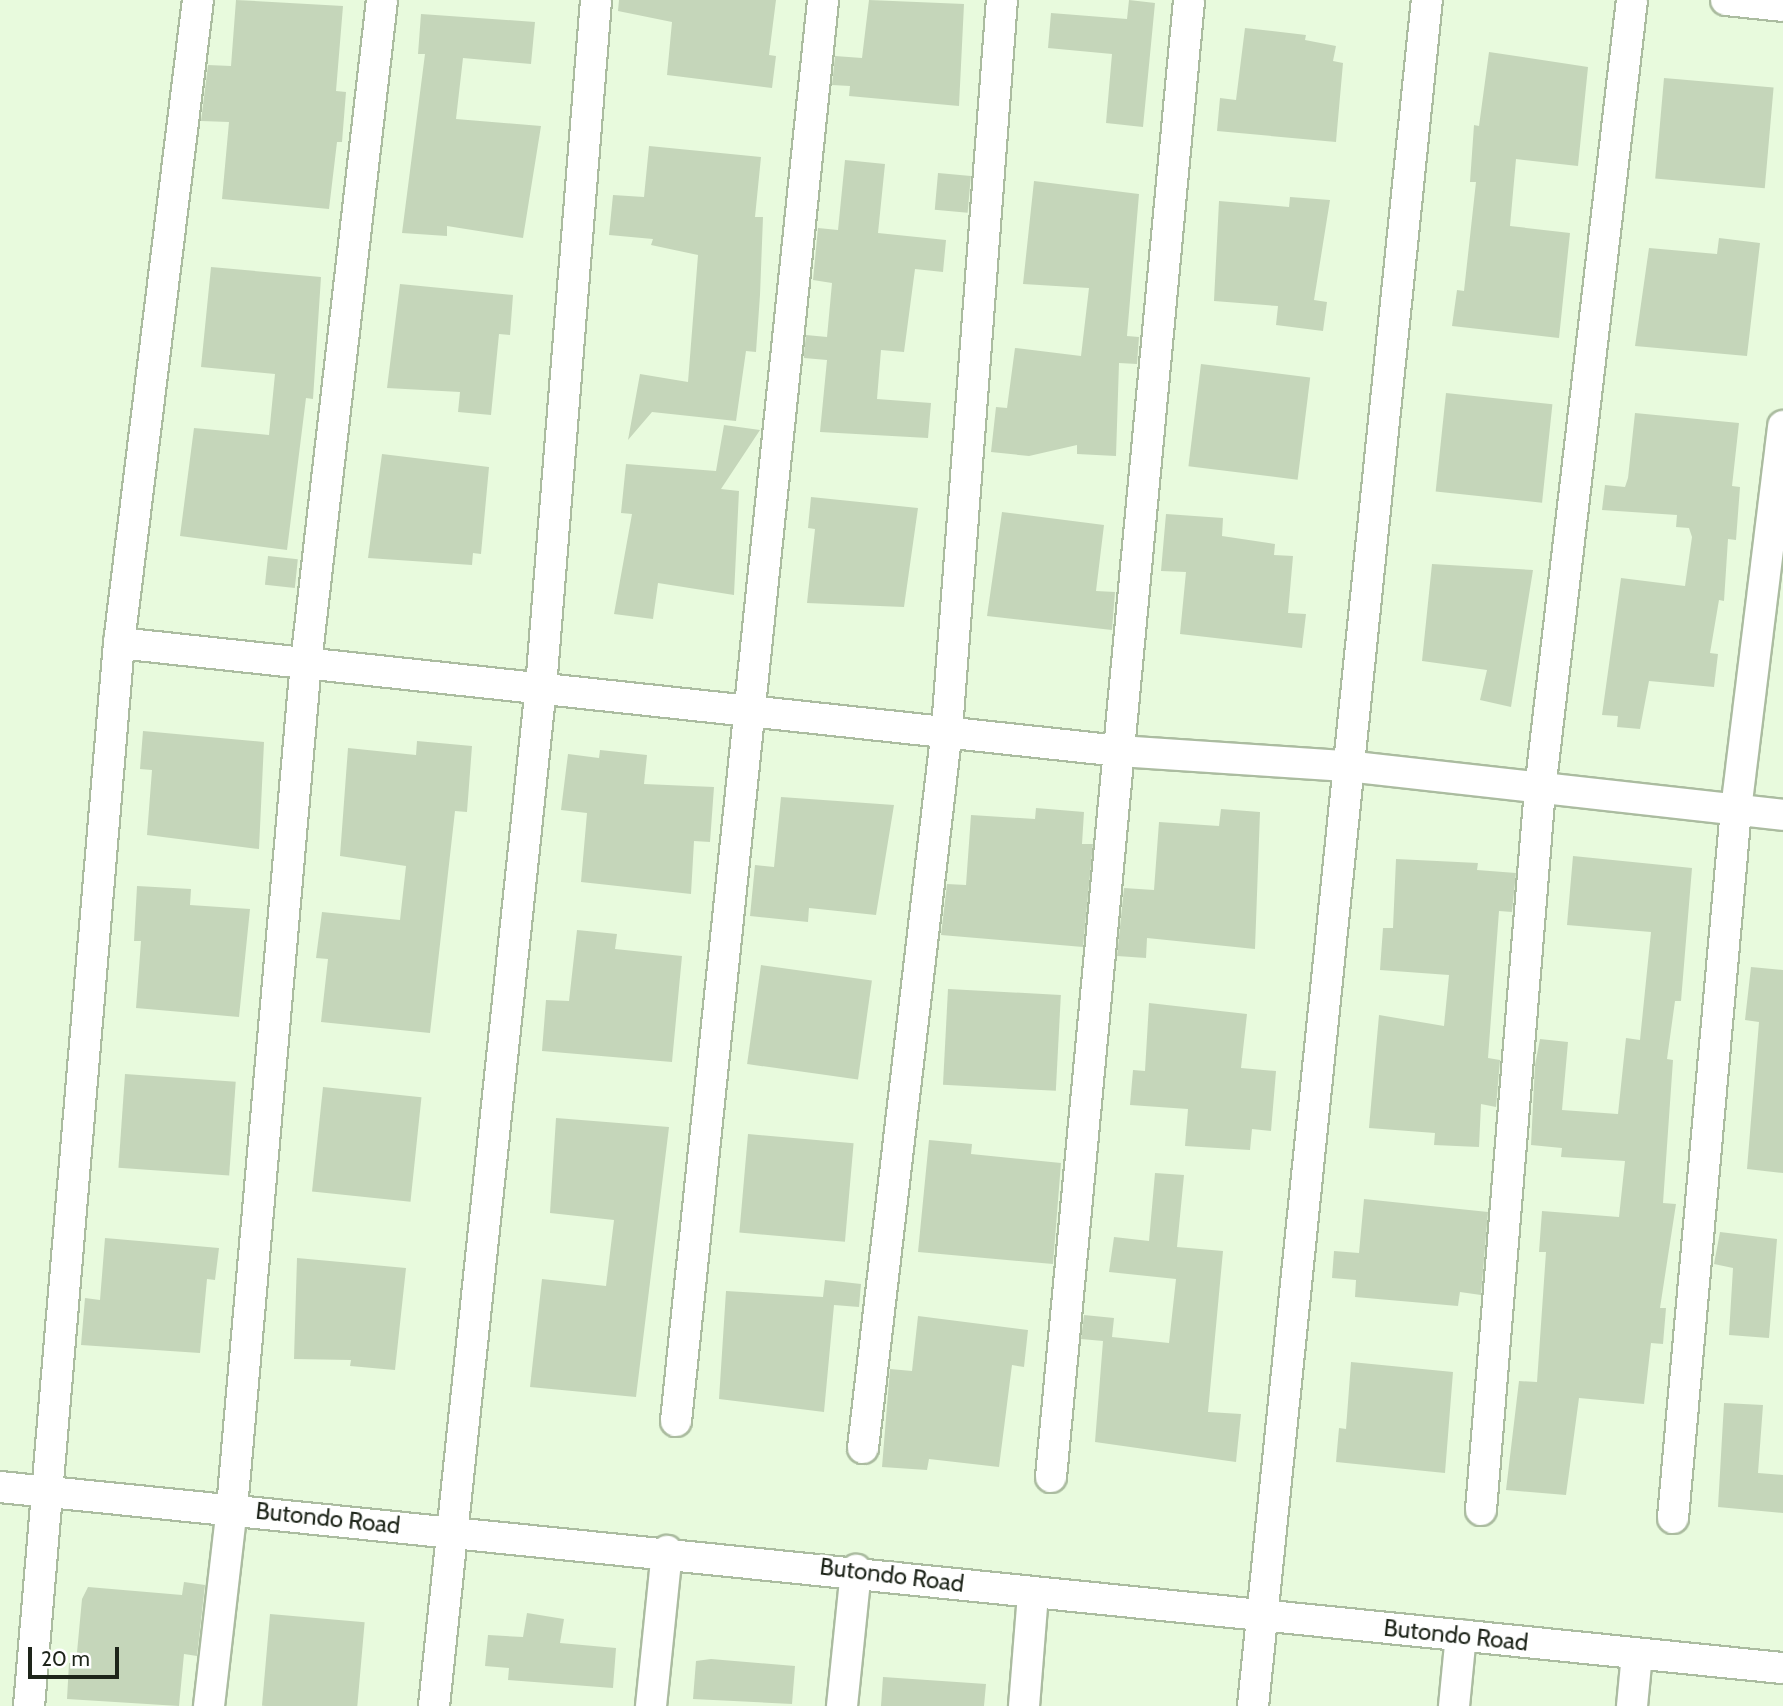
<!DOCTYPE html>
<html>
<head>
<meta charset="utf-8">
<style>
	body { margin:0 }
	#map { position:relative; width:1783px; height:1706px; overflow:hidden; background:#e8fadd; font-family:Cabin,sans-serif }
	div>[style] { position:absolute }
	.building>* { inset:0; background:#c5d6ba; transform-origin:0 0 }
	.roads { filter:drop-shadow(2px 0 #abbca0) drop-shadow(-2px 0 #abbca0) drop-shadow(0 2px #abbca0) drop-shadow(0 -2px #abbca0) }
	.minor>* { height:30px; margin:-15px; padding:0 15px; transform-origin:15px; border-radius:15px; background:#fff }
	span { translate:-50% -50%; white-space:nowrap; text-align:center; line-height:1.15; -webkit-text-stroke:6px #fff; paint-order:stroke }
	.street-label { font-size:24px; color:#1e251a }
	.scale { position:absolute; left:28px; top:1647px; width:91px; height:32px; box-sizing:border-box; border:4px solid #1e251a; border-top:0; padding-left:9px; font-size:21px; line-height:24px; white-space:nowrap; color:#1e251a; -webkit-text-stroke:5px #fff; paint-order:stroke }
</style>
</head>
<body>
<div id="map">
	<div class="building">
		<div style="clip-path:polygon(236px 0,343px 6px,336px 91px,346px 92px,342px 142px,337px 142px,329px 209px,222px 199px,229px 122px,201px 121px,208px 65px,231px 66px)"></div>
		<div style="clip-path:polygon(619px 0,776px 0,769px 55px,776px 56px,772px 88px,667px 75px,672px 22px,618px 11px)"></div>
		<div style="clip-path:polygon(869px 0,964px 4px,959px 106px,849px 96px,850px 86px,832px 85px,835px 56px,862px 58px)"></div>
		<div style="clip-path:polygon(1129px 0,1155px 3px,1143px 127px,1106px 123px,1112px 54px,1048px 48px,1051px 13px,1127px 19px)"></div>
		<div style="clip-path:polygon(421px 14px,535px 22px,531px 64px,463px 58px,456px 119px,541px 126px,523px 238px,447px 226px,447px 236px,402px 233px,425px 54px,418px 54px)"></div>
		<div style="clip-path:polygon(1245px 28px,1306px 35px,1305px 40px,1336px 46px,1333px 61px,1343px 63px,1336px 142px,1217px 131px,1220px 98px,1236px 100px)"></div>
		<div style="clip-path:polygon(1489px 52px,1588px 67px,1578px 166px,1516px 159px,1510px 226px,1570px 233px,1559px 338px,1452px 326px,1457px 290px,1464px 291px,1476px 182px,1470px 182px,1474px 125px,1479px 126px)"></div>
		<div style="left:1664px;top:78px;width:110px;height:101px;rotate:5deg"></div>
		<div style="clip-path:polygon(649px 146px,761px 157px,755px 217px,763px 217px,760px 295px,756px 352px,746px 351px,736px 421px,652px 412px,628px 440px,640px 374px,688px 382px,698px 255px,651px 245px,653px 239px,609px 235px,613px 195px,644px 197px)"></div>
		<div style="clip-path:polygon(845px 160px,885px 164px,878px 233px,946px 240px,943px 272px,915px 269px,904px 352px,881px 350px,877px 399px,931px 403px,928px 438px,820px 432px,827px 360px,804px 358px,804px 353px,806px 335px,827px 337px,832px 283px,813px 280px,818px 228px,838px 230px)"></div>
		<div style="left:938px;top:173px;width:33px;height:37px;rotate:5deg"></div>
		<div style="clip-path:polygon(1034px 181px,1139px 194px,1127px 336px,1139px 337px,1137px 364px,1119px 363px,1116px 456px,1077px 454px,1077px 445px,1029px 456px,991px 452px,996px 407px,1007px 408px,1015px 348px,1081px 356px,1089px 288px,1023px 284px)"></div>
		<div style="clip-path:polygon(1290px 197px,1330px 200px,1314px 300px,1327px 302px,1323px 331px,1276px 325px,1278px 306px,1214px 301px,1219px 201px,1289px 207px)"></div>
		<div style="clip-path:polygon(1719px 238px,1760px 243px,1747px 356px,1635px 346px,1649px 248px,1717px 254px)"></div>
		<div style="clip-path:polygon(211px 267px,321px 277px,313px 399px,306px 398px,287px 550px,180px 536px,194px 428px,269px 435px,275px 374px,201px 367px)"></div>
		<div style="clip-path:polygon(400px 284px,513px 295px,510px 335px,499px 334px,491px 415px,458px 412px,460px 392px,387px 388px)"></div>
		<div style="left:1201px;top:364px;width:110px;height:103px;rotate:7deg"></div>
		<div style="left:1446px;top:393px;width:107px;height:99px;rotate:6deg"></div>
		<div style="clip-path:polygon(1635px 413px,1739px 423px,1732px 486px,1740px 487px,1736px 540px,1728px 539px,1724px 601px,1719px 600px,1710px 653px,1718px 654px,1714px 687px,1649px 681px,1640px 729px,1617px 727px,1618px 716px,1602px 715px,1621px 578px,1685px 586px,1692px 537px,1689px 528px,1676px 527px,1677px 515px,1602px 510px,1605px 485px,1625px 487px,1628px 478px)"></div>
		<div style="clip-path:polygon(724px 425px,760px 430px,721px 489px,739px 491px,734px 595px,658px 583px,653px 619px,614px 614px,632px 514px,621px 513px,626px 464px,716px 471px)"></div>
		<div style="clip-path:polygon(382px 454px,489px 467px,481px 554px,473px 553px,472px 565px,368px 558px)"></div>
		<div style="clip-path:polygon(811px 497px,918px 508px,904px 607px,807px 603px,815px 529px,808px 528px)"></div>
		<div style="clip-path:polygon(1002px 512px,1104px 525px,1096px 591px,1115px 592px,1112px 630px,987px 616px)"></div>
		<div style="clip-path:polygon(1166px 514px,1223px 518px,1222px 536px,1275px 544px,1274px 555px,1293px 556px,1288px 613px,1306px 614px,1302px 648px,1180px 634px,1186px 572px,1161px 571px)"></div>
		<div style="left:268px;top:556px;width:30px;height:29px;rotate:6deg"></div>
		<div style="clip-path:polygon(1432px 564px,1533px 570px,1511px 707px,1480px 700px,1487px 670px,1422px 661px)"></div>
		<div style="clip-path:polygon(143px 731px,264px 742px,259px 849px,147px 835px,152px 770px,140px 769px)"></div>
		<div style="clip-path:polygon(417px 741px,472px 746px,467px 812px,455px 811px,430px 1033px,321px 1022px,328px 959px,316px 958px,322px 912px,400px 920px,406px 866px,340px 856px,348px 748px,416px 755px)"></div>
		<div style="clip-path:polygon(600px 750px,647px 755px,644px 784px,714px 787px,710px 842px,694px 841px,691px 894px,581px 882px,587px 813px,561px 810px,568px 754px,599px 758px)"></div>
		<div style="clip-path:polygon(781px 797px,894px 805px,876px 915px,809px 908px,808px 922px,750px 916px,755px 865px,774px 867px)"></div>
		<div style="clip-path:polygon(1036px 808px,1084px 812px,1082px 844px,1093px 844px,1083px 947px,941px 935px,947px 884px,966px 885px,971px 815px,1035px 819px)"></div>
		<div style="clip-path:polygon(1221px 809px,1260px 812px,1255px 949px,1147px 938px,1146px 958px,1117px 956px,1124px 888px,1154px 890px,1159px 822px,1219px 826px)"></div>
		<div style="clip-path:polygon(1573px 856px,1692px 868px,1681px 1001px,1675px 1001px,1667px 1059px,1673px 1060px,1663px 1203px,1676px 1204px,1660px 1308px,1666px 1308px,1663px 1344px,1651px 1343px,1644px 1404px,1579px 1398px,1566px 1495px,1506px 1490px,1519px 1381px,1537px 1382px,1546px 1252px,1539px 1252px,1542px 1211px,1619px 1217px,1625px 1161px,1561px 1157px,1562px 1148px,1531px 1145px,1535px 1065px,1540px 1039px,1568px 1042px,1562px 1110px,1618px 1114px,1626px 1038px,1640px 1040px,1651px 932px,1567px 925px)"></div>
		<div style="clip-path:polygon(1396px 859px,1478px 863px,1477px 870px,1516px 873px,1512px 912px,1499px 911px,1488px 1058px,1500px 1060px,1496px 1107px,1481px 1104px,1479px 1147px,1434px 1145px,1435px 1133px,1369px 1128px,1379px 1015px,1444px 1026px,1449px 975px,1380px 970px,1383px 928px,1393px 928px)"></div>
		<div style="clip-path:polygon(137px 886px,191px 889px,190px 905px,250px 909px,239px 1017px,136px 1008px,141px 941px,134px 941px)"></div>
		<div style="clip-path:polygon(577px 930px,617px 934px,615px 949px,682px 956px,672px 1062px,542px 1051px,546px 1000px,569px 1001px)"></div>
		<div style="left:761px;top:965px;width:112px;height:100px;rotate:8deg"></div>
		<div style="clip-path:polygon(1751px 967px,1783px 970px,1783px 1173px,1747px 1169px,1759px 1022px,1745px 1020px)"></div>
		<div style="left:948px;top:989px;width:113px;height:96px;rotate:3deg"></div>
		<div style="clip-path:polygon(1149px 1003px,1247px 1014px,1241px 1068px,1276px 1071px,1271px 1131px,1252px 1129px,1250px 1150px,1185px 1146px,1188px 1109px,1130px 1105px,1133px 1070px,1145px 1071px)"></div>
		<div style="left:125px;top:1074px;width:111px;height:94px;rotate:4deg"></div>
		<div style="left:323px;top:1087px;width:99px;height:105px;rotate:6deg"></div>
		<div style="clip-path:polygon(556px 1118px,669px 1127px,636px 1397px,530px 1387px,542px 1279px,606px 1286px,614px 1220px,550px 1213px)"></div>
		<div style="left:748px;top:1134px;width:106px;height:99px;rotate:5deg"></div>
		<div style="clip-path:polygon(929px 1140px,972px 1144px,971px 1154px,1061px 1163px,1053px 1264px,918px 1252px)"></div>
		<div style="clip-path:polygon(1155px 1173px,1184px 1175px,1177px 1247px,1223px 1251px,1208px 1412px,1241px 1414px,1236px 1462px,1095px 1442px,1103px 1341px,1081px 1339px,1084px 1315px,1114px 1318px,1112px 1337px,1169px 1343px,1176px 1279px,1109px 1272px,1114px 1237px,1149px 1241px)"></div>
		<div style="clip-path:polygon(1364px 1199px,1488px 1212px,1481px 1295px,1460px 1292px,1458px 1306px,1355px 1297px,1356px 1280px,1332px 1278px,1334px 1251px,1359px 1253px)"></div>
		<div style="clip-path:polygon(1720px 1232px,1777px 1239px,1769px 1338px,1729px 1335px,1733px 1268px,1714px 1264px)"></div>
		<div style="clip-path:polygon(105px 1238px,219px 1248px,215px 1280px,207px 1279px,200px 1353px,81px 1345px,85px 1298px,100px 1300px)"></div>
		<div style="clip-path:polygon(297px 1258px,406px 1268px,395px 1370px,350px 1366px,351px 1360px,294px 1359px)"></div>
		<div style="clip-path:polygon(825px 1280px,861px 1284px,859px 1307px,834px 1305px,824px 1412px,719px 1399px,726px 1291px,823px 1297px)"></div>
		<div style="clip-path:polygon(918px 1316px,1028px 1330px,1024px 1367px,1012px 1365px,999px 1467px,929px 1459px,927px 1470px,882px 1467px,890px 1369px,912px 1371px)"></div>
		<div style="clip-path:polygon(1351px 1362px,1453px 1372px,1445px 1473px,1336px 1462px,1339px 1428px,1346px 1429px)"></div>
		<div style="clip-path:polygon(1724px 1403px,1763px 1405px,1758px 1473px,1783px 1475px,1783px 1513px,1718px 1507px)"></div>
		<div style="clip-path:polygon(184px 1582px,205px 1585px,197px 1656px,184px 1654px,179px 1706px,67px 1699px,69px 1663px,76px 1663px,82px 1599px,88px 1587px,182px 1595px)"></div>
		<div style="clip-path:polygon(527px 1613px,564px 1619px,560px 1643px,616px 1648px,613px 1688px,508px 1680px,509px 1668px,485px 1666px,488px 1635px,523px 1637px)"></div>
		<div style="left:270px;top:1614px;width:95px;height:92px;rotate:5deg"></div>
		<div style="clip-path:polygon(711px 1659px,795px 1666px,792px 1704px,693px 1699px,696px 1661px)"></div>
		<div style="clip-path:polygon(883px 1677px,986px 1684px,984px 1706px,881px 1706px)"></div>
	</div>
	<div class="roads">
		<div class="minor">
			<div style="left:1726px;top:0;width:57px;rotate:6deg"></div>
			<div style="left:119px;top:643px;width:1006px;rotate:6.16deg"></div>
			<div style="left:1119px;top:751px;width:228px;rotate:3.8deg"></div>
			<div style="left:1347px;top:766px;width:439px;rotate:6.4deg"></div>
			<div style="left:676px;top:1421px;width:1429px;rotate:-84.09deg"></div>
			<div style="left:863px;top:1448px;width:724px;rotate:-83.34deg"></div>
			<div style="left:947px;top:729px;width:731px;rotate:-85.69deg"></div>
			<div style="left:1051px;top:1477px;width:1483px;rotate:-84.66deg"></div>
			<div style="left:0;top:1487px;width:1792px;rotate:5.8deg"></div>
			<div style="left:1481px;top:1510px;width:722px;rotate:-85.32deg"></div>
			<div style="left:1540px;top:790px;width:795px;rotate:-83.36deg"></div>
			<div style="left:1673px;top:1518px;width:711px;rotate:-84.92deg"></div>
			<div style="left:1736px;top:810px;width:387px;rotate:-83deg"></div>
			<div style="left:29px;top:1706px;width:1067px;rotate:-85.16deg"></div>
			<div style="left:119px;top:643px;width:648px;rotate:-83deg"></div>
			<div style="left:209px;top:1706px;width:199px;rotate:-83.4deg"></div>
			<div style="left:232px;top:1508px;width:848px;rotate:-85deg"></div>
			<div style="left:306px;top:663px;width:667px;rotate:-83.46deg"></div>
			<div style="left:434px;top:1706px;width:1025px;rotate:-84.01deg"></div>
			<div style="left:541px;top:687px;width:689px;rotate:-85.42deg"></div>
			<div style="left:651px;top:1706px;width:156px;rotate:-84.1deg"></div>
			<div style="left:842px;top:1706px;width:137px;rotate:-84.1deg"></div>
			<div style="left:1024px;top:1706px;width:113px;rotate:-85.4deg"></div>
			<div style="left:1253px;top:1706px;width:1715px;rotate:-84.18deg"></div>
			<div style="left:1454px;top:1706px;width:71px;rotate:-84.4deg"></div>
			<div style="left:1632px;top:1706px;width:52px;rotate:-84.5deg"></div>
		</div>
	</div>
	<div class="street-label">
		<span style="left:328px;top:1518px;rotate:6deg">Butondo Road</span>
		<span style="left:892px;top:1575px;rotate:7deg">Butondo Road</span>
		<span style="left:1456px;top:1635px;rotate:6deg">Butondo Road</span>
	</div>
	<div class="scale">20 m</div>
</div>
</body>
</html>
